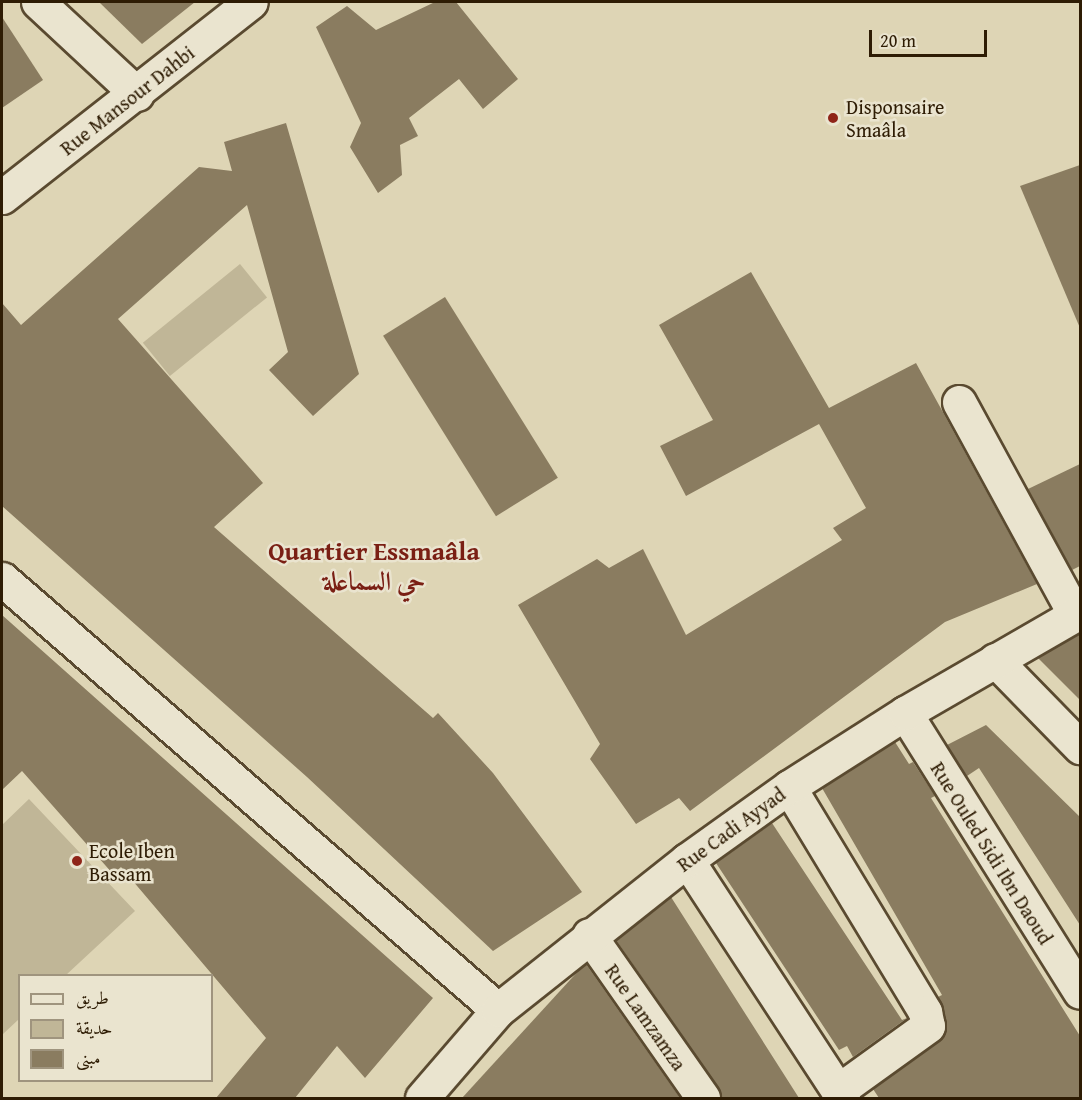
<!DOCTYPE html>
<html>
<head>
<meta charset="utf-8">
<style>
	body { margin:0 }
	#map { position:relative; width:1082px; height:1100px; overflow:hidden; background:#ded5b5; font-family:"Gentium Book Plus",Amiri,serif }
	div>[style] { position:absolute }
	.green>* { inset:0; background:#c0b697; transform-origin:0 0 }
	.building>* { inset:0; background:#8a7c60; transform-origin:0 0 }
	.roads { filter:drop-shadow(2px 0 #5a4a30) drop-shadow(-2px 0 #5a4a30) drop-shadow(0 2px #5a4a30) drop-shadow(0 -2px #5a4a30) }
	.minor>* { height:33px; margin:-16.5px; padding:0 16.5px; transform-origin:16.5px; border-radius:16.5px; background:#eae4cf }
	.dots>* { width:16px; height:16px; translate:-50% -50%; box-sizing:border-box; border:3px solid #eae4cf; border-radius:50% }
	span { translate:-50% -50%; white-space:nowrap; text-align:center; line-height:1.15; -webkit-text-stroke:5px #eae4cf; paint-order:stroke }
	.street-label { font-size:20px; color:#2e1c04 }
	.poi-label { font-size:20px; color:#2e1c04 }
	.left { translate:0 -50%; text-align:left }
	.district-label { font-size:26px; color:#7a1f14; font-weight:700 }
	.frame { position:absolute; inset:0; border:3px solid #2e1c04; pointer-events:none }
	.legend { position:absolute; left:18px; top:974px; width:195px; height:108px; box-sizing:border-box; background:#eae4cf; border:2px solid #9f947e; margin:0; padding:8px 10px; list-style:none; font-size:18px; color:#2e1c04 }
	.legend li { display:flex; align-items:center; gap:12px; height:30px }
	.legend b { width:30px; border:2px solid #9f947e }
	.scale { position:absolute; left:869px; top:30px; width:118px; height:27px; box-sizing:border-box; border:3px solid #2e1c04; border-top:0; padding-left:8px; font-size:18px; line-height:21px; white-space:nowrap; color:#2e1c04; -webkit-text-stroke:4px #eae4cf; paint-order:stroke }
</style>
</head>
<body>
<div id="map">
	<div class="green">
		<div style="left:240px;top:264px;width:43px;height:125px;rotate:51deg"></div>
		<div style="clip-path:polygon(29px 799px,135px 911px,66px 975px,20px 976px,19px 1019px,2px 1035px,2px 825px)"></div>
	</div>
	<div class="building">
		<div style="clip-path:polygon(99px 2px,195px 2px,142px 44px)"></div>
		<div style="clip-path:polygon(435px 2px,456px 2px,518px 79px,483px 109px,459px 79px,409px 118px,418px 136px,400px 145px,402px 175px,378px 193px,350px 147px,361px 123px,316px 27px,347px 6px,376px 30px)"></div>
		<div style="clip-path:polygon(2px 17px,43px 80px,2px 108px)"></div>
		<div style="clip-path:polygon(286px 123px,359px 374px,313px 416px,269px 370px,288px 352px,247px 205px,118px 319px,263px 483px,214px 527px,433px 718px,438px 713px,493px 773px,582px 892px,493px 951px,307px 777px,2px 506px,2px 303px,21px 325px,199px 167px,232px 171px,224px 142px)"></div>
		<div style="clip-path:polygon(1080px 165px,1080px 328px,1020px 186px)"></div>
		<div style="clip-path:polygon(751px 272px,829px 408px,916px 363px,1037px 584px,945px 622px,690px 811px,679px 798px,636px 824px,590px 759px,600px 744px,518px 605px,597px 559px,609px 568px,643px 549px,686px 635px,842px 540px,833px 528px,866px 508px,819px 424px,686px 496px,660px 446px,713px 420px,659px 325px)"></div>
		<div style="left:445px;top:297px;width:213px;height:73px;rotate:58deg"></div>
		<div style="clip-path:polygon(1080px 464px,1080px 566px,1072px 570px,1028px 489px)"></div>
		<div style="clip-path:polygon(2px 615px,433px 998px,365px 1078px,337px 1046px,295px 1098px,216px 1098px,266px 1038px,121px 867px,113px 874px,22px 771px,2px 790px)"></div>
		<div style="clip-path:polygon(1080px 633px,1080px 700px,1038px 658px)"></div>
		<div style="clip-path:polygon(986px 725px,1080px 817px,1080px 925px,979px 768px,967px 776px,947px 745px)"></div>
		<div style="clip-path:polygon(895px 742px,909px 764px,913px 762px,935px 796px,931px 798px,1080px 1036px,1080px 1098px,879px 1098px,873px 1089px,945px 1033px,946px 1022px,938px 997px,942px 995px,822px 788px)"></div>
		<div style="clip-path:polygon(772px 823px,902px 1020px,907px 1018px,853px 1057px,847px 1046px,839px 1050px,716px 863px)"></div>
		<div style="clip-path:polygon(671px 897px,799px 1098px,721px 1098px,718px 1087px,616px 940px)"></div>
		<div style="clip-path:polygon(586px 964px,680px 1098px,462px 1098px,581px 968px)"></div>
	</div>
	<div class="roads">
		<div class="minor">
			<div style="left:38px;top:2px;width:135px;rotate:42.9deg"></div>
			<div style="left:2px;top:197px;width:316px;rotate:-38.1deg"></div>
			<div style="left:959px;top:402px;width:243px;rotate:61.4deg"></div>
			<div style="left:2px;top:579px;width:657px;rotate:40.99deg"></div>
			<div style="left:995px;top:660px;width:122px;rotate:45.7deg"></div>
			<div style="left:905px;top:713px;width:329px;rotate:57.9deg"></div>
			<div style="left:789px;top:787px;width:263px;rotate:58.8deg"></div>
			<div style="left:925px;top:1012px;width:14px;rotate:78deg"></div>
			<div style="left:928px;top:1026px;width:111px;rotate:144.2deg"></div>
			<div style="left:687px;top:860px;width:285px;rotate:56.8deg"></div>
			<div style="left:589px;top:935px;width:199px;rotate:55deg"></div>
			<div style="left:422px;top:1098px;width:116px;rotate:-49.2deg"></div>
			<div style="left:498px;top:1010px;width:241px;rotate:-38.4deg"></div>
			<div style="left:687px;top:860px;width:125px;rotate:-35.6deg"></div>
			<div style="left:789px;top:787px;width:138px;rotate:-32.5deg"></div>
			<div style="left:905px;top:713px;width:202px;rotate:-30deg"></div>
		</div>
	</div>
	<div class="dots">
		<div style="left:833px;top:118px;background:#8f2418"></div>
		<div style="left:77px;top:861px;background:#8f2418"></div>
	</div>
	<div class="street-label">
		<span style="left:127px;top:100px;rotate:-38deg">Rue Mansour Dahbi</span>
		<span style="left:731px;top:829px;rotate:-36deg">Rue Cadi Ayyad</span>
		<span style="left:992px;top:853px;rotate:58deg">Rue Ouled Sidi Ibn Daoud</span>
		<span style="left:646px;top:1017px;rotate:55deg">Rue Lamzamza</span>
	</div>
	<div class="poi-label">
		<span class="left" style="left:846px;top:118px">Disponsaire<br>Smaâla</span>
		<span class="left" style="left:89px;top:862px">Ecole Iben<br>Bassam</span>
	</div>
	<div class="district-label">
		<span style="left:374px;top:566px">Quartier Essmaâla<br>حي السماعلة</span>
	</div>
	<div class="frame"></div>
	<ul class="legend">
	<li><b style="height:8px;background:#eae4cf"></b>طريق</li>
	<li><b style="height:16px;background:#c0b697"></b>حديقة</li>
	<li><b style="height:16px;background:#8a7c60"></b>مبنى</li>
	</ul>
	<div class="scale">20 m</div>
</div>
</body>
</html>
